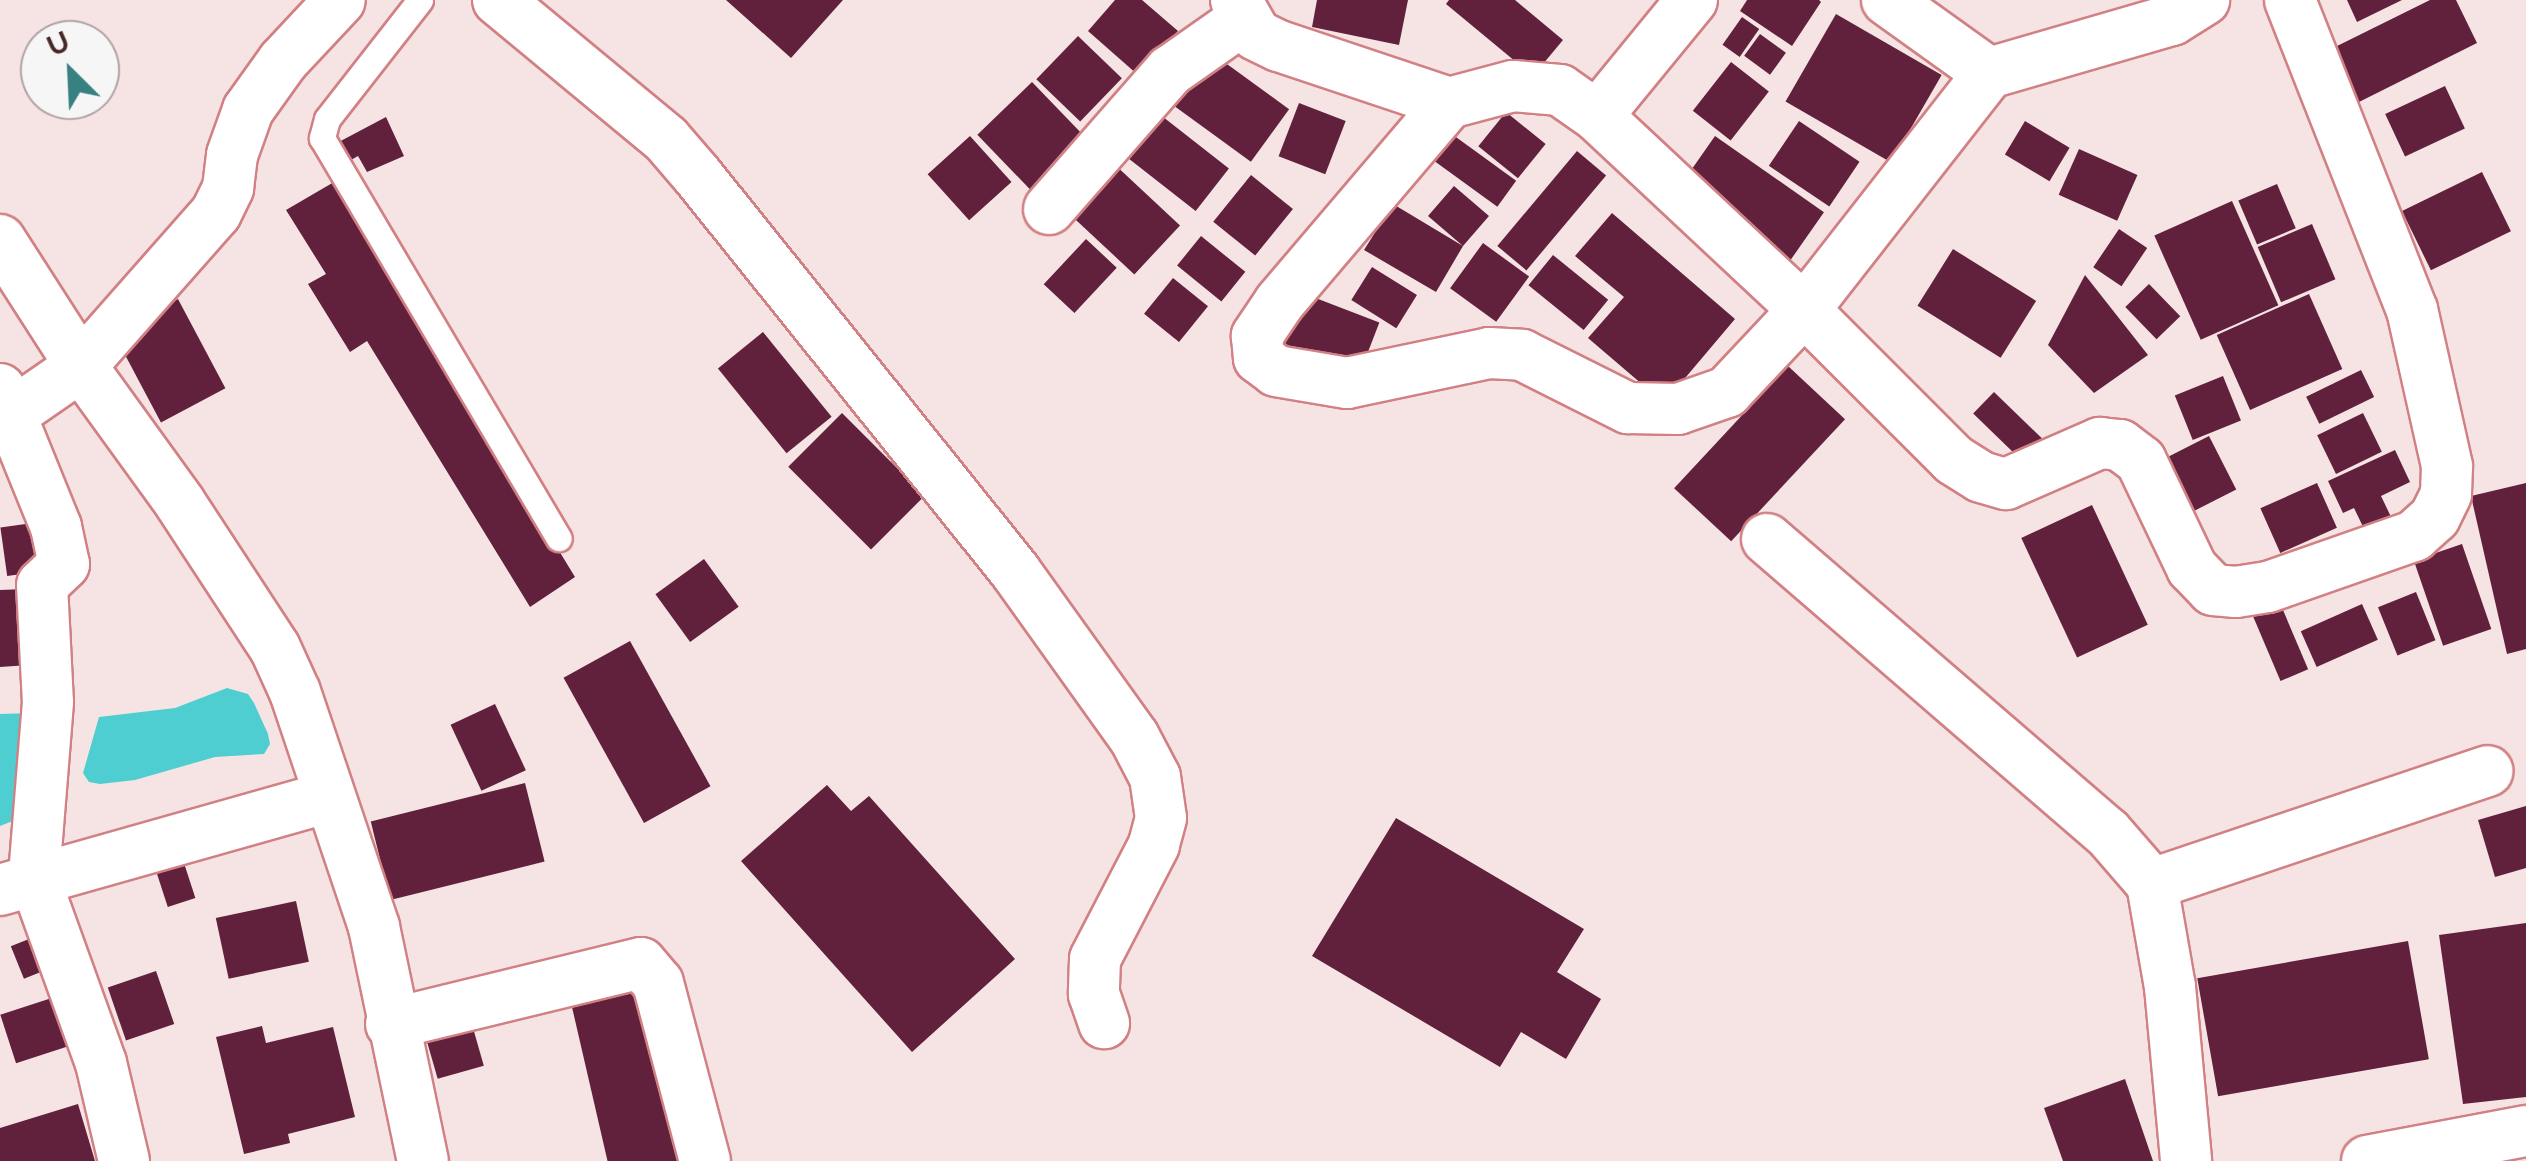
<!DOCTYPE html>
<html>
<head>
<meta charset="utf-8">
<style>
	body { margin:0 }
	#map { position:relative; width:2526px; height:1161px; overflow:hidden; background:#f6e4e4; font-family:Raleway,sans-serif }
	div>[style] { position:absolute }
	.water>* { inset:0; background:#4eced0 }
	.building>* { inset:0; background:#61203c; transform-origin:0 0 }
	.roads { filter:drop-shadow(2px 0 #d18184) drop-shadow(-2px 0 #d18184) drop-shadow(0 2px #d18184) drop-shadow(0 -2px #d18184) }
	.service>* { height:25px; margin:-12.5px; padding:0 12.5px; transform-origin:12.5px; border-radius:12.5px; background:#fff }
	.minor>* { height:50px; margin:-25px; padding:0 25px; transform-origin:25px; border-radius:25px; background:#fff }
	span { translate:-50% -50%; white-space:nowrap; text-align:center; line-height:1.15; -webkit-text-stroke:10px #f6f6f6; paint-order:stroke }
	.north { position:absolute; left:20px; top:20px; width:100px; height:100px; box-sizing:border-box; background:#f6f6f6; border:2px solid #b0a3a4; border-radius:50%; rotate:336deg; font-size:28px; font-weight:700; line-height:40px; text-align:center; color:#482728 }
	.north::after { content:''; display:block; margin:auto; width:35px; height:45px; background:#388182; clip-path:polygon(50% 0,100% 100%,50% 72%,0 100%) }
</style>
</head>
<body>
<div id="map">
	<div class="water">
		<div style="clip-path:polygon(227px 688px,248px 694px,254px 703px,268px 734px,270px 744px,264px 754px,215px 757px,135px 780px,100px 784px,89px 782px,83px 773px,99px 717px,175px 708px)"></div>
		<div style="clip-path:polygon(32px 713px,20px 818px,0 826px,0 714px)"></div>
	</div>
	<div class="building">
		<div style="clip-path:polygon(726px 0,843px 0,791px 58px)"></div>
		<div style="clip-path:polygon(1115px 0,1142px 0,1178px 31px,1138px 75px,1088px 31px)"></div>
		<div style="clip-path:polygon(1317px 0,1408px 0,1399px 45px,1312px 27px)"></div>
		<div style="clip-path:polygon(1449px 0,1515px 0,1563px 40px,1533px 76px,1446px 4px)"></div>
		<div style="clip-path:polygon(1747px 0,1819px 0,1821px 2px,1792px 46px,1740px 11px)"></div>
		<div style="clip-path:polygon(2347px 0,2402px 0,2357px 22px)"></div>
		<div style="clip-path:polygon(2430px 0,2456px 0,2477px 43px,2357px 103px,2329px 50px)"></div>
		<div style="left:1836px;top:14px;width:122px;height:101px;rotate:30deg"></div>
		<div style="left:1742px;top:17px;width:21px;height:34px;rotate:35deg"></div>
		<div style="left:1760px;top:34px;width:32px;height:27px;rotate:36deg"></div>
		<div style="left:1078px;top:36px;width:61px;height:60px;rotate:44deg"></div>
		<div style="left:1209px;top:51px;width:99px;height:65px;rotate:36deg"></div>
		<div style="left:1731px;top:62px;width:48px;height:62px;rotate:38deg"></div>
		<div style="left:1032px;top:82px;width:76px;height:76px;rotate:46deg"></div>
		<div style="left:2445px;top:86px;width:47px;height:66px;rotate:65deg"></div>
		<div style="left:1299px;top:103px;width:50px;height:57px;rotate:21deg"></div>
		<div style="left:1506px;top:112px;width:51px;height:44px;rotate:39deg"></div>
		<div style="left:1158px;top:113px;width:90px;height:54px;rotate:38deg"></div>
		<div style="clip-path:polygon(386px 117px,404px 156px,367px 172px,358px 156px,344px 164px,335px 144px)"></div>
		<div style="left:1799px;top:121px;width:73px;height:54px;rotate:34deg"></div>
		<div style="left:2025px;top:121px;width:52px;height:39px;rotate:31deg"></div>
		<div style="left:1449px;top:132px;width:83px;height:32px;rotate:36deg"></div>
		<div style="left:970px;top:136px;width:62px;height:57px;rotate:48deg"></div>
		<div style="left:1715px;top:136px;width:133px;height:64px;rotate:35deg"></div>
		<div style="left:2079px;top:149px;width:64px;height:50px;rotate:24deg"></div>
		<div style="left:1577px;top:151px;width:38px;height:124px;rotate:40deg"></div>
		<div style="left:1112px;top:162px;width:93px;height:67px;rotate:43deg"></div>
		<div style="left:2482px;top:172px;width:66px;height:89px;rotate:64deg"></div>
		<div style="left:1251px;top:175px;width:54px;height:60px;rotate:39deg"></div>
		<div style="clip-path:polygon(334px 182px,575px 577px,530px 607px,367px 341px,350px 352px,308px 284px,326px 274px,286px 210px)"></div>
		<div style="left:2277px;top:184px;width:48px;height:42px;rotate:67deg"></div>
		<div style="clip-path:polygon(1454px 186px,1489px 216px,1463px 246px,1436px 292px,1364px 250px,1393px 204px,1463px 246px,1428px 216px)"></div>
		<div style="left:2232px;top:201px;width:114px;height:85px;rotate:66deg"></div>
		<div style="clip-path:polygon(1612px 213px,1735px 319px,1664px 403px,1588px 338px,1624px 297px,1575px 256px)"></div>
		<div style="left:2312px;top:224px;width:60px;height:59px;rotate:67deg"></div>
		<div style="left:2119px;top:229px;width:34px;height:46px;rotate:34deg"></div>
		<div style="left:1201px;top:236px;width:57px;height:38px;rotate:39deg"></div>
		<div style="left:1086px;top:239px;width:42px;height:62px;rotate:43deg"></div>
		<div style="left:1483px;top:243px;width:57px;height:56px;rotate:36deg"></div>
		<div style="left:1953px;top:249px;width:98px;height:67px;rotate:32deg"></div>
		<div style="left:1553px;top:255px;width:71px;height:39px;rotate:39deg"></div>
		<div style="left:1372px;top:267px;width:53px;height:39px;rotate:32deg"></div>
		<div style="clip-path:polygon(2085px 275px,2148px 355px,2094px 393px,2048px 345px)"></div>
		<div style="left:1173px;top:278px;width:45px;height:46px;rotate:39deg"></div>
		<div style="left:2149px;top:284px;width:45px;height:33px;rotate:46deg"></div>
		<div style="left:1300px;top:292px;width:85px;height:54px;rotate:21deg"></div>
		<div style="left:2309px;top:294px;width:82px;height:101px;rotate:66deg"></div>
		<div style="left:178px;top:299px;width:101px;height:73px;rotate:62deg"></div>
		<div style="left:763px;top:332px;width:109px;height:58px;rotate:51deg"></div>
		<div style="left:1788px;top:366px;width:78px;height:167px;rotate:43deg"></div>
		<div style="left:2361px;top:370px;width:30px;height:61px;rotate:64deg"></div>
		<div style="left:2223px;top:376px;width:48px;height:52px;rotate:68deg"></div>
		<div style="left:1994px;top:392px;width:71px;height:30px;rotate:44deg"></div>
		<div style="left:842px;top:413px;width:117px;height:76px;rotate:45deg"></div>
		<div style="left:2363px;top:413px;width:43px;height:51px;rotate:64deg"></div>
		<div style="left:2209px;top:436px;width:60px;height:64px;rotate:63deg"></div>
		<div style="clip-path:polygon(2395px 450px,2410px 482px,2381px 496px,2393px 521px,2367px 535px,2354px 508px,2343px 513px,2328px 481px)"></div>
		<div style="left:2317px;top:483px;width:49px;height:62px;rotate:66deg"></div>
		<div style="clip-path:polygon(2526px 483px,2526px 649px,2507px 654px,2471px 496px)"></div>
		<div style="left:2092px;top:505px;width:132px;height:78px;rotate:65deg"></div>
		<div style="left:40px;top:522px;width:49px;height:40px;rotate:82deg"></div>
		<div style="left:2462px;top:544px;width:90px;height:51px;rotate:71deg"></div>
		<div style="left:704px;top:559px;width:59px;height:60px;rotate:54deg"></div>
		<div style="clip-path:polygon(25px 589px,29px 665px,0 667px,0 590px)"></div>
		<div style="left:2416px;top:592px;width:52px;height:41px;rotate:68deg"></div>
		<div style="left:2280px;top:603px;width:72px;height:30px;rotate:67deg"></div>
		<div style="left:2362px;top:604px;width:39px;height:67px;rotate:66deg"></div>
		<div style="left:630px;top:641px;width:166px;height:76px;rotate:61deg"></div>
		<div style="left:495px;top:704px;width:73px;height:49px;rotate:65deg"></div>
		<div style="left:525px;top:783px;width:81px;height:159px;rotate:76deg"></div>
		<div style="clip-path:polygon(827px 785px,851px 811px,869px 796px,1015px 959px,912px 1052px,741px 861px)"></div>
		<div style="clip-path:polygon(2526px 806px,2526px 868px,2495px 877px,2478px 820px)"></div>
		<div style="clip-path:polygon(1396px 818px,1584px 929px,1557px 972px,1601px 999px,1566px 1059px,1521px 1032px,1500px 1067px,1312px 956px)"></div>
		<div style="left:183px;top:860px;width:40px;height:29px;rotate:72deg"></div>
		<div style="left:296px;top:901px;width:62px;height:82px;rotate:78deg"></div>
		<div style="clip-path:polygon(2526px 923px,2526px 1097px,2463px 1104px,2439px 935px)"></div>
		<div style="left:34px;top:937px;width:35px;height:25px;rotate:68deg"></div>
		<div style="left:2408px;top:941px;width:120px;height:214px;rotate:80deg"></div>
		<div style="left:156px;top:971px;width:56px;height:51px;rotate:71deg"></div>
		<div style="left:641px;top:977px;width:189px;height:74px;rotate:77deg"></div>
		<div style="left:64px;top:994px;width:51px;height:67px;rotate:72deg"></div>
		<div style="left:467px;top:1007px;width:61px;height:48px;rotate:74deg"></div>
		<div style="clip-path:polygon(262px 1026px,266px 1043px,333px 1027px,355px 1117px,288px 1134px,290px 1143px,244px 1154px,216px 1037px)"></div>
		<div style="clip-path:polygon(2125px 1079px,2153px 1161px,2063px 1161px,2044px 1108px)"></div>
		<div style="clip-path:polygon(78px 1104px,95px 1161px,0 1161px,0 1128px)"></div>
	</div>
	<div class="roads">
		<div class="service">
			<div style="left:420px;top:0;width:151px;rotate:128deg"></div>
			<div style="left:327px;top:119px;width:20px;rotate:105deg"></div>
			<div style="left:322px;top:138px;width:465px;rotate:59.4deg"></div>
		</div>
		<div class="minor">
			<div style="left:498px;top:0;width:218px;rotate:39.6deg"></div>
			<div style="left:666px;top:139px;width:48px;rotate:49.3deg"></div>
			<div style="left:697px;top:175px;width:508px;rotate:51.23deg"></div>
			<div style="left:1015px;top:571px;width:204px;rotate:54.4deg"></div>
			<div style="left:1134px;top:737px;width:45px;rotate:62.3deg"></div>
			<div style="left:1155px;top:777px;width:41px;rotate:81.7deg"></div>
			<div style="left:1161px;top:818px;width:28px;rotate:105deg"></div>
			<div style="left:1154px;top:845px;width:128px;rotate:117.4deg"></div>
			<div style="left:1095px;top:959px;width:35px;rotate:92deg"></div>
			<div style="left:1094px;top:994px;width:31px;rotate:71deg"></div>
			<div style="left:1236px;top:0;width:40px;rotate:60.3deg"></div>
			<div style="left:1256px;top:35px;width:25px;rotate:26deg"></div>
			<div style="left:1279px;top:46px;width:179px;rotate:18.5deg"></div>
			<div style="left:1449px;top:103px;width:66px;rotate:-14.9deg"></div>
			<div style="left:1513px;top:86px;width:47px;rotate:4.9deg"></div>
			<div style="left:1560px;top:90px;width:45px;rotate:35.1deg"></div>
			<div style="left:1597px;top:116px;width:284px;rotate:43.1deg"></div>
			<div style="left:1804px;top:310px;width:212px;rotate:45deg"></div>
			<div style="left:1954px;top:460px;width:32px;rotate:32deg"></div>
			<div style="left:1981px;top:477px;width:26px;rotate:16deg"></div>
			<div style="left:2006px;top:484px;width:103px;rotate:-23.6deg"></div>
			<div style="left:2100px;top:443px;width:20px;rotate:6deg"></div>
			<div style="left:2120px;top:445px;width:26px;rotate:37deg"></div>
			<div style="left:2141px;top:461px;width:119px;rotate:64.5deg"></div>
			<div style="left:2192px;top:568px;width:30px;rotate:46deg"></div>
			<div style="left:2213px;top:590px;width:23px;rotate:5deg"></div>
			<div style="left:2236px;top:592px;width:32px;rotate:-9deg"></div>
			<div style="left:2268px;top:587px;width:155px;rotate:-19.3deg"></div>
			<div style="left:2414px;top:536px;width:28px;rotate:-42deg"></div>
			<div style="left:2435px;top:517px;width:25px;rotate:-64deg"></div>
			<div style="left:2446px;top:494px;width:28px;rotate:-88deg"></div>
			<div style="left:2447px;top:466px;width:160px;rotate:-102.6deg"></div>
			<div style="left:2412px;top:310px;width:333px;rotate:-111.5deg"></div>
			<div style="left:1887px;top:0;width:125px;rotate:35.6deg"></div>
			<div style="left:1449px;top:103px;width:262px;rotate:130.4deg"></div>
			<div style="left:1279px;top:303px;width:40px;rotate:124deg"></div>
			<div style="left:1257px;top:336px;width:22px;rotate:85deg"></div>
			<div style="left:1259px;top:358px;width:21px;rotate:37deg"></div>
			<div style="left:1276px;top:371px;width:72px;rotate:9.6deg"></div>
			<div style="left:1347px;top:383px;width:145px;rotate:-11.9deg"></div>
			<div style="left:1489px;top:353px;width:33px;rotate:3deg"></div>
			<div style="left:1522px;top:355px;width:119px;rotate:26.6deg"></div>
			<div style="left:1628px;top:408px;width:50px;rotate:1.1deg"></div>
			<div style="left:1678px;top:409px;width:52px;rotate:-19.1deg"></div>
			<div style="left:1727px;top:392px;width:112px;rotate:-46.8deg"></div>
			<div style="left:1804px;top:310px;width:301px;rotate:-52deg"></div>
			<div style="left:1989px;top:73px;width:191px;rotate:-16.2deg"></div>
			<div style="left:2172px;top:20px;width:38px;rotate:-32deg"></div>
			<div style="left:1597px;top:116px;width:150px;rotate:-50.7deg"></div>
			<div style="left:1049px;top:209px;width:184px;rotate:-48.8deg"></div>
			<div style="left:1170px;top:71px;width:90px;rotate:-35.1deg"></div>
			<div style="left:0;top:240px;width:150px;rotate:57.3deg"></div>
			<div style="left:81px;top:366px;width:169px;rotate:54.1deg"></div>
			<div style="left:180px;top:503px;width:173px;rotate:56.8deg"></div>
			<div style="left:275px;top:648px;width:48px;rotate:65.6deg"></div>
			<div style="left:295px;top:692px;width:248px;rotate:71.4deg"></div>
			<div style="left:374px;top:927px;width:239px;rotate:78.2deg"></div>
			<div style="left:0;top:389px;width:149px;rotate:67.9deg"></div>
			<div style="left:56px;top:527px;width:38px;rotate:78deg"></div>
			<div style="left:64px;top:564px;width:30px;rotate:136deg"></div>
			<div style="left:42px;top:585px;width:117px;rotate:87.1deg"></div>
			<div style="left:48px;top:702px;width:176px;rotate:94.6deg"></div>
			<div style="left:34px;top:877px;width:198px;rotate:70.2deg"></div>
			<div style="left:101px;top:1063px;width:101px;rotate:76.8deg"></div>
			<div style="left:0;top:422px;width:98px;rotate:-34.7deg"></div>
			<div style="left:81px;top:366px;width:204px;rotate:-48.6deg"></div>
			<div style="left:216px;top:213px;width:28px;rotate:-64deg"></div>
			<div style="left:228px;top:188px;width:33px;rotate:-83deg"></div>
			<div style="left:232px;top:155px;width:48px;rotate:-70.4deg"></div>
			<div style="left:248px;top:110px;width:60px;rotate:-54.5deg"></div>
			<div style="left:283px;top:61px;width:83px;rotate:-46.9deg"></div>
			<div style="left:1767px;top:539px;width:449px;rotate:40.8deg"></div>
			<div style="left:2107px;top:832px;width:69px;rotate:49.1deg"></div>
			<div style="left:2152px;top:884px;width:105px;rotate:80.1deg"></div>
			<div style="left:2170px;top:987px;width:175px;rotate:84.7deg"></div>
			<div style="left:2152px;top:884px;width:354px;rotate:-18.6deg"></div>
			<div style="left:0;top:890px;width:341px;rotate:-15.8deg"></div>
			<div style="left:391px;top:1024px;width:257px;rotate:-13.7deg"></div>
			<div style="left:641px;top:963px;width:26px;rotate:50deg"></div>
			<div style="left:658px;top:983px;width:184px;rotate:75.2deg"></div>
			<div style="left:2367px;top:1161px;width:162px;rotate:-10.7deg"></div>
		</div>
	</div>
	<div class="north">U</div>
</div>
</body>
</html>
